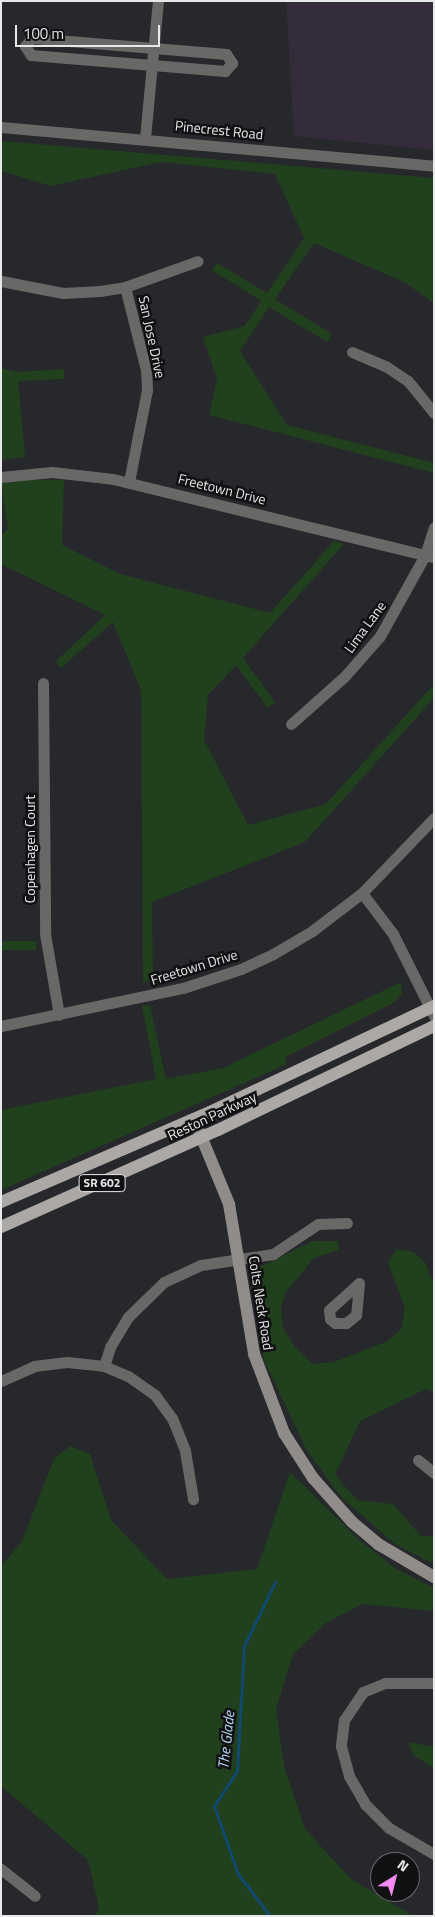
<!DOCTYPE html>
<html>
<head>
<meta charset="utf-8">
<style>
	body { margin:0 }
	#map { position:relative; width:435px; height:1917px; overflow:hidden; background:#27282c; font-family:"Titillium Web",sans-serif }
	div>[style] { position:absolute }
	.commercial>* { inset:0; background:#352c3b }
	.green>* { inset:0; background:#20401e; transform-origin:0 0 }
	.stream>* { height:3px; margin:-1.5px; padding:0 1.5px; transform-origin:1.5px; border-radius:1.5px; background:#12496f }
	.street>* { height:11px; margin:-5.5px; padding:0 5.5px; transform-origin:5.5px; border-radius:5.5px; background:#6a6867 }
	.secondary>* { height:12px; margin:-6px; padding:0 6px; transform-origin:6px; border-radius:6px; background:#8f8c8a }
	.primary>* { height:12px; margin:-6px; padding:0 6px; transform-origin:6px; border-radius:6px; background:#aca8a6 }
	span { translate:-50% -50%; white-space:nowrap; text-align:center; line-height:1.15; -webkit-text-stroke:5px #111113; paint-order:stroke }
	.shield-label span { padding:1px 4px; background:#111113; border:1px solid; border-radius:4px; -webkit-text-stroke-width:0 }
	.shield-label { font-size:12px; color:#e7e8ea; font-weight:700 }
	.street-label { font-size:14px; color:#e7e8ea }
	.water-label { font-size:15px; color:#b4d7f4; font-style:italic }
	.frame { position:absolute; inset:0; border:2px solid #e7e8ea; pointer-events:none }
	.north { position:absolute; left:370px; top:1852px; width:50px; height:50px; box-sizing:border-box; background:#111113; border:1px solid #676769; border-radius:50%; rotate:36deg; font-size:14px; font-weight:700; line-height:20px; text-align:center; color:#e7e8ea }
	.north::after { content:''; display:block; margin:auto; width:18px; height:22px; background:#f38af2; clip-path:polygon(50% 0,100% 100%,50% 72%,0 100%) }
	.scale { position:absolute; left:15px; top:25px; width:145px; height:22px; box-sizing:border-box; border:2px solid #e7e8ea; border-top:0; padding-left:6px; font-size:15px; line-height:18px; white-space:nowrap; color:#e7e8ea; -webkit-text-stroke:4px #111113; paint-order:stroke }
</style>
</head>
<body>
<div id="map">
	<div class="commercial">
		<div style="clip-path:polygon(286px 1px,434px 1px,434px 150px,294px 136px)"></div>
	</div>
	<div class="green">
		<div style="clip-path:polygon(1px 141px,434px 178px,434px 303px,404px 282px,314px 243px,275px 299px,332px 334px,327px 342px,269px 307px,240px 351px,287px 425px,434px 463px,434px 473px,209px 415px,217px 379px,203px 337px,245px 326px,261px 301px,212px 270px,217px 263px,267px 293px,304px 238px,275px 174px,161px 162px,51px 186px,1px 171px)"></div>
		<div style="clip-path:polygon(1px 368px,17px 372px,64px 369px,64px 379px,18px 381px,25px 457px,1px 460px)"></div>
		<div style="clip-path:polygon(29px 480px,64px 480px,62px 545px,120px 574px,270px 613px,334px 541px,344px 544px,243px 658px,275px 702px,268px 708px,236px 665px,208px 695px,204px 740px,248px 825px,326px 804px,434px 684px,434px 698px,305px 842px,152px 902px,153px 980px,143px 982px,141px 690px,113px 622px,61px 668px,56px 661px,105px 615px,1px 564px,1px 536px,8px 529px,1px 483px)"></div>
		<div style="left:1px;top:941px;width:35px;height:9px"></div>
		<div style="clip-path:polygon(401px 982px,402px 993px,395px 1002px,285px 1057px,287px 1064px,1px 1190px,1px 1110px,156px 1079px,142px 1006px,150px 1005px,166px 1079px,223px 1068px)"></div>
		<div style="clip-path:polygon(313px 1241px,338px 1241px,339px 1250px,314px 1258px,286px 1292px,281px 1307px,283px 1328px,295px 1347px,313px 1364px,334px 1362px,388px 1341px,401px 1329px,405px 1309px,388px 1262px,397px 1249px,414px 1252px,425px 1262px,434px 1285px,434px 1392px,426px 1389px,360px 1421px,335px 1475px,357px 1500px,393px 1504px,421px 1536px,434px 1536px,434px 1564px,395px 1544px,341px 1497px,306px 1449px,264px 1360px,250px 1272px)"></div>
		<div style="clip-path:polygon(70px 1446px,90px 1454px,111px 1520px,167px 1579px,257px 1569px,290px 1472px,357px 1538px,396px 1569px,434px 1588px,434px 1611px,362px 1604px,326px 1623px,293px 1654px,276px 1709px,284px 1766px,305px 1829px,351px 1879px,413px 1916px,95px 1916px,99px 1907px,88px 1860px,1px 1786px,1px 1567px,22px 1541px,54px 1459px)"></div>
		<div style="clip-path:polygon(408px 1742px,434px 1747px,434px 1768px,413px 1755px)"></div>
	</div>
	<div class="stream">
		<div style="left:270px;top:1916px;width:53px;rotate:-127.3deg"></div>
		<div style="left:238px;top:1874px;width:72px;rotate:-109.4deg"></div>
		<div style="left:214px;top:1806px;width:42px;rotate:-56.7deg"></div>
		<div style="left:237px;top:1771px;width:125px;rotate:-86.8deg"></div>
		<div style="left:244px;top:1646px;width:71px;rotate:-64.2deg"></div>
	</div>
	<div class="street">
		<div style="left:32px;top:38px;width:195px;rotate:4.7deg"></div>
		<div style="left:226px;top:54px;width:11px;rotate:56deg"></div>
		<div style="left:232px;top:63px;width:11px;rotate:131deg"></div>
		<div style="left:225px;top:71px;width:195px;rotate:-175.3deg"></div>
		<div style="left:31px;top:55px;width:11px;rotate:-124deg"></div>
		<div style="left:25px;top:46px;width:11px;rotate:-49deg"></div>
		<div style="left:1px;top:127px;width:435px;rotate:5.1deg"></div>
		<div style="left:145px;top:138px;width:138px;rotate:-84.6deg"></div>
		<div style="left:1px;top:281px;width:63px;rotate:11deg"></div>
		<div style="left:63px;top:293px;width:37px;rotate:-3deg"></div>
		<div style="left:100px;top:291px;width:25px;rotate:-9deg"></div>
		<div style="left:125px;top:287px;width:77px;rotate:-19.6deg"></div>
		<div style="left:125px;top:287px;width:86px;rotate:75.8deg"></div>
		<div style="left:146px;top:370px;width:20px;rotate:87deg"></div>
		<div style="left:147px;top:390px;width:94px;rotate:101.1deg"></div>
		<div style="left:352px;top:352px;width:38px;rotate:23deg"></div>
		<div style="left:387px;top:367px;width:25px;rotate:34deg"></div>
		<div style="left:408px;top:381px;width:41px;rotate:50.9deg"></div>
		<div style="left:1px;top:477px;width:51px;rotate:-5.6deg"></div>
		<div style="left:52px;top:472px;width:61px;rotate:6.5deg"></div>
		<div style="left:113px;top:479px;width:330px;rotate:13.7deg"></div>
		<div style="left:43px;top:683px;width:251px;rotate:89.5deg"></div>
		<div style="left:45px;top:934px;width:82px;rotate:80.2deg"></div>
		<div style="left:291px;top:724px;width:72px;rotate:-41.6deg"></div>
		<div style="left:345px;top:676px;width:53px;rotate:-48.8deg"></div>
		<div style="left:380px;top:636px;width:93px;rotate:-60.9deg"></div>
		<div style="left:425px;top:555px;width:29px;rotate:-72deg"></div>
		<div style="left:362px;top:893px;width:51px;rotate:52.9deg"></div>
		<div style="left:393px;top:934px;width:92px;rotate:63.4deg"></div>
		<div style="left:1px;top:1026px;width:186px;rotate:-11.8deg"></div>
		<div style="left:183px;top:988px;width:61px;rotate:-18.1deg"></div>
		<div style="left:241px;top:969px;width:35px;rotate:-25deg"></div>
		<div style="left:273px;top:954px;width:45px;rotate:-30.5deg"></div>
		<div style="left:312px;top:931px;width:63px;rotate:-37.2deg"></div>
		<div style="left:362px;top:893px;width:104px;rotate:-46.2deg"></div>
		<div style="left:359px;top:1283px;width:32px;rotate:95deg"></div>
		<div style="left:356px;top:1315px;width:13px;rotate:141deg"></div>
		<div style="left:346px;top:1323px;width:11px;rotate:180deg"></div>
		<div style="left:335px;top:1323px;width:6px;rotate:-141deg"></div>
		<div style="left:330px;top:1319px;width:9px;rotate:-96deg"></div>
		<div style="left:329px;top:1310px;width:40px;rotate:-42deg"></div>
		<div style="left:104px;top:1366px;width:20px;rotate:-72deg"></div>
		<div style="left:110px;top:1347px;width:35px;rotate:-59deg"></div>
		<div style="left:128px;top:1317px;width:50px;rotate:-44.2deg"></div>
		<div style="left:164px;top:1282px;width:41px;rotate:-24.7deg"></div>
		<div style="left:201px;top:1265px;width:73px;rotate:-8.7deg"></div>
		<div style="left:273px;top:1254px;width:54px;rotate:-33.7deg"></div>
		<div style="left:318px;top:1224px;width:29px;rotate:-2deg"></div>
		<div style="left:1px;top:1381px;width:36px;rotate:-24deg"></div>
		<div style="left:34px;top:1366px;width:33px;rotate:-7deg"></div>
		<div style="left:67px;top:1362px;width:37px;rotate:6deg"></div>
		<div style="left:104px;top:1366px;width:26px;rotate:23deg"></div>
		<div style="left:128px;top:1376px;width:33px;rotate:35deg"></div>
		<div style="left:155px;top:1395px;width:29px;rotate:54deg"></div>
		<div style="left:172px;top:1418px;width:35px;rotate:68deg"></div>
		<div style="left:185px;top:1451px;width:49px;rotate:80.5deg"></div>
		<div style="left:418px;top:1460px;width:21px;rotate:39deg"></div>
		<div style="left:434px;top:1683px;width:49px;rotate:180deg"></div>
		<div style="left:385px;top:1683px;width:24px;rotate:158deg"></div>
		<div style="left:363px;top:1692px;width:34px;rotate:124deg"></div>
		<div style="left:344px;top:1720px;width:26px;rotate:97deg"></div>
		<div style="left:341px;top:1746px;width:31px;rotate:75deg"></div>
		<div style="left:349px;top:1776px;width:32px;rotate:60deg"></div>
		<div style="left:365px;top:1804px;width:34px;rotate:45deg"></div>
		<div style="left:389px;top:1828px;width:52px;rotate:30deg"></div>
		<div style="left:1px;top:1869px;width:43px;rotate:38.5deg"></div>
	</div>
	<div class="secondary">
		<div style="left:194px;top:1119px;width:92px;rotate:67.6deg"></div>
		<div style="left:229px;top:1204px;width:152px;rotate:80.5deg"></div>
		<div style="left:254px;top:1354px;width:85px;rotate:69.2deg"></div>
		<div style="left:284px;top:1433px;width:54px;rotate:57.2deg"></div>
		<div style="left:313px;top:1478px;width:59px;rotate:48.4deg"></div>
		<div style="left:352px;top:1522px;width:34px;rotate:40deg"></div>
		<div style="left:378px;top:1544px;width:65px;rotate:30.5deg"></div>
	</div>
	<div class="primary">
		<div style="left:1px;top:1202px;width:228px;rotate:-23.3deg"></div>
		<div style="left:210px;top:1112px;width:248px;rotate:-25.3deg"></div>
		<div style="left:1px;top:1227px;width:238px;rotate:-24.1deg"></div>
		<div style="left:218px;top:1130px;width:240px;rotate:-25.7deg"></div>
	</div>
	<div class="shield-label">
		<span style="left:102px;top:1183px">SR 602</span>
	</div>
	<div class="street-label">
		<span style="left:219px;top:130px;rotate:6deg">Pinecrest Road</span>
		<span style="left:152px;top:337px;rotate:78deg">San Jose Drive</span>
		<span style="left:222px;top:489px;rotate:14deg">Freetown Drive</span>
		<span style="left:365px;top:627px;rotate:-54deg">Lima Lane</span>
		<span style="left:30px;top:849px;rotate:-90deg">Copenhagen Court</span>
		<span style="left:194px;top:967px;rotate:-17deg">Freetown Drive</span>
		<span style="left:212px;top:1116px;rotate:-25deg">Reston Parkway</span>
		<span style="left:261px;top:1303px;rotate:81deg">Colts Neck Road</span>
	</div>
	<div class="water-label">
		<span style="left:226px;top:1740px;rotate:-84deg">The Glade</span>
	</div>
	<div class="frame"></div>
	<div class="north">N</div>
	<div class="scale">100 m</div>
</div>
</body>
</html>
